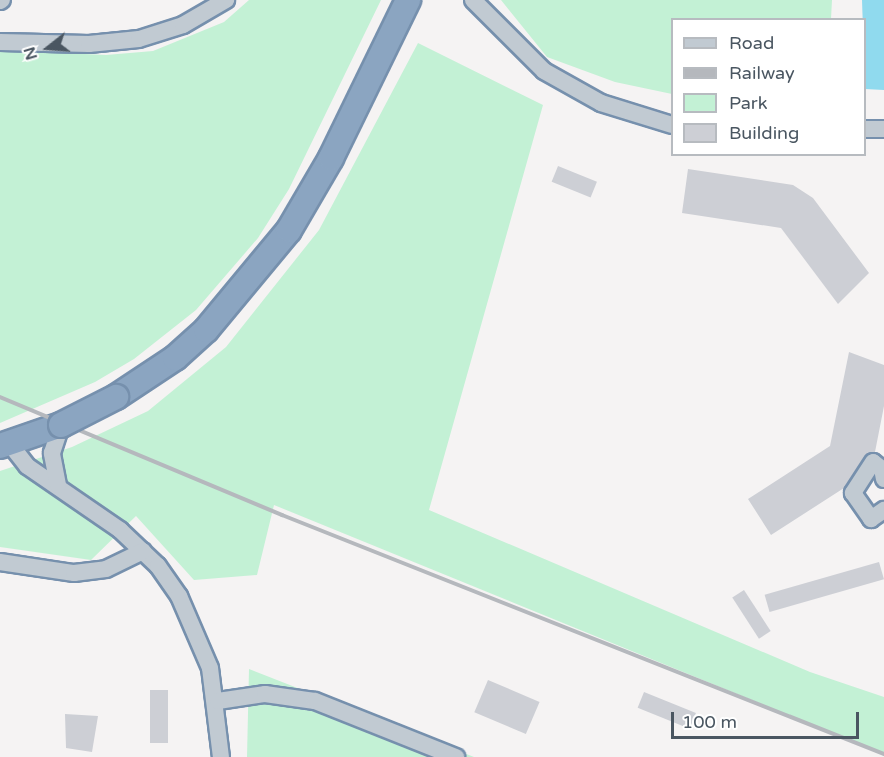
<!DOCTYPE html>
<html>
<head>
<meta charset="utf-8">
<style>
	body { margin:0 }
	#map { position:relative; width:884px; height:757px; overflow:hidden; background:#f5f3f3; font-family:"Varela Round",sans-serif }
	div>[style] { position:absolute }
	.green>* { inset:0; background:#c3f1d5 }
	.water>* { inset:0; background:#90daee }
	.building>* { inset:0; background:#cdcfd5; transform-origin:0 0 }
	.roads { filter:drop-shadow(2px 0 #7690ad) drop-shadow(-2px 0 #7690ad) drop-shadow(0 2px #7690ad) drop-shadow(0 -2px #7690ad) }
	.minor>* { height:16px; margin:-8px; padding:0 8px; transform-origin:8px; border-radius:8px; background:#c1cad2 }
	.highway>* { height:24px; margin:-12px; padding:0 12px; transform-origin:12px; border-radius:12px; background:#8ba5c1 }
	.rail>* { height:4px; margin:-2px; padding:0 2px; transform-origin:2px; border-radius:2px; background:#b5b8bd }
	.bridges { filter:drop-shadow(2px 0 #7690ad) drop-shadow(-2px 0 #7690ad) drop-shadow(0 2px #7690ad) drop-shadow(0 -2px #7690ad) }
	.highway-bridge>* { height:24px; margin:-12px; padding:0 12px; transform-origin:12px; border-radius:12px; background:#8ba5c1 }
	span { translate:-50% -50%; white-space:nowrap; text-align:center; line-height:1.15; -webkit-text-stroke:6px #fff; paint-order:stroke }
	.legend { position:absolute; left:671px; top:18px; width:195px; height:138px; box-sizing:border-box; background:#fff; border:2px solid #b7bbc0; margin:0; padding:8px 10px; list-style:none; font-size:18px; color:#4a5661 }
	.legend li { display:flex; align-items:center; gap:12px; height:30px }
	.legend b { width:30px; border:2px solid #b7bbc0 }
	.north { position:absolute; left:18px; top:18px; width:60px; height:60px; -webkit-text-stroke:4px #fff; paint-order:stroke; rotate:253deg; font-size:16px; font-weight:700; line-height:24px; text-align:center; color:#4a5661 }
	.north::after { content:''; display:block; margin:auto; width:21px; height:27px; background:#4a5661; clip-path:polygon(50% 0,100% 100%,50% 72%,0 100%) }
	.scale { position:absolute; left:671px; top:712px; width:188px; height:27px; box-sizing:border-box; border:3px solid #4a5661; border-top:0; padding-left:8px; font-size:18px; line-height:21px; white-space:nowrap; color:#4a5661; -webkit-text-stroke:4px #fff; paint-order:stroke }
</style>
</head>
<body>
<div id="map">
	<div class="green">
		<div style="clip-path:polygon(249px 0,381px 0,289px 189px,258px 238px,196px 310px,134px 359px,95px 382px,0 423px,0 50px,106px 55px,153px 51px,224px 22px)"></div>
		<div style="clip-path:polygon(501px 0,832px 0,831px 19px,672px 20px,672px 94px,615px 82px,547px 57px)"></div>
		<div style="clip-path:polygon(418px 43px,543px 105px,429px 510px,810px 672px,884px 697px,884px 754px,274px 505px,257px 575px,194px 580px,136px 516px,91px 560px,0 547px,0 471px,72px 447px,148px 411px,226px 347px,319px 230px)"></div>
		<div style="clip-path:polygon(249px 669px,474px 757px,247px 757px)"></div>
	</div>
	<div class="water">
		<div style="clip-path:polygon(862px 0,884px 0,884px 90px,865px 89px)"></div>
	</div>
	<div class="building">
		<div style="left:558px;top:166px;width:42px;height:17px;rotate:22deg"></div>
		<div style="clip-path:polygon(688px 169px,793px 185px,813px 198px,869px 273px,838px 304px,781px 228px,682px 213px)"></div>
		<div style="clip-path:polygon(849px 352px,884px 365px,884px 406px,875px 452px,865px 456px,844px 488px,771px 535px,748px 499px,830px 446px)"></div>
		<div style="left:879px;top:562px;width:18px;height:119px;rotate:74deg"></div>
		<div style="left:744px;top:590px;width:49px;height:14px;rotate:57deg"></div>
		<div style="left:488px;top:680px;width:56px;height:35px;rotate:23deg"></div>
		<div style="left:150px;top:690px;width:18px;height:53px"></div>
		<div style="left:644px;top:692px;width:56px;height:17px;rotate:22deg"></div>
		<div style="clip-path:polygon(65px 714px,98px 716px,92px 752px,66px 748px)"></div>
	</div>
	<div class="roads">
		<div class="minor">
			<div style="left:473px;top:0;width:100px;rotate:45deg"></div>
			<div style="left:544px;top:71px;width:65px;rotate:29.3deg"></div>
			<div style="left:601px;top:103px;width:74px;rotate:17.2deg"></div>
			<div style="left:0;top:1px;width:2px;rotate:-27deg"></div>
			<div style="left:0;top:42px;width:89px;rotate:1.3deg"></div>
			<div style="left:89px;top:44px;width:50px;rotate:-5.7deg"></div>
			<div style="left:139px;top:39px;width:46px;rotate:-17.7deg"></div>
			<div style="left:183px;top:25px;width:50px;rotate:-30.2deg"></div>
			<div style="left:864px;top:129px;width:20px"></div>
			<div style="left:10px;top:444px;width:28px;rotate:52deg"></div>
			<div style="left:27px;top:466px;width:113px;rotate:34.5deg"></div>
			<div style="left:120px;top:530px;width:52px;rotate:43.5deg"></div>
			<div style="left:158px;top:566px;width:37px;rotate:55deg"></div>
			<div style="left:179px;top:596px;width:78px;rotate:66.7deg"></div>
			<div style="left:210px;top:668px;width:90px;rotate:83deg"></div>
			<div style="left:884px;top:479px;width:10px;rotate:-101deg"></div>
			<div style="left:882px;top:469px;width:11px;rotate:-142deg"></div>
			<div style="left:873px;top:462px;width:37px;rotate:123deg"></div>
			<div style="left:853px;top:493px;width:32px;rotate:55deg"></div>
			<div style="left:871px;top:519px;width:16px;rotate:-35deg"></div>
			<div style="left:58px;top:485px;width:33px;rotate:-101deg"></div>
			<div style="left:52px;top:453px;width:29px;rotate:-72deg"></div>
			<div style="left:0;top:562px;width:75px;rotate:8.5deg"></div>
			<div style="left:74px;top:573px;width:32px;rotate:-7deg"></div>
			<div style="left:106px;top:569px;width:41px;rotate:-25.9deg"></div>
			<div style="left:218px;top:701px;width:48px;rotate:-8.5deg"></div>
			<div style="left:265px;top:694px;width:50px;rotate:8deg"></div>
			<div style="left:315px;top:701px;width:152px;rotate:21.7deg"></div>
		</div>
		<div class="highway">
			<div style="left:116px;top:397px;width:71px;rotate:-33.5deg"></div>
			<div style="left:175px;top:358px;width:42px;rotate:-42.1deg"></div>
			<div style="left:206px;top:330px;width:130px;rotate:-50.3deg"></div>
			<div style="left:289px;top:230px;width:83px;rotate:-59.7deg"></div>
			<div style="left:331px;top:158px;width:176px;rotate:-64deg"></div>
			<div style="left:0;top:446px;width:65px;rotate:-19deg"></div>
		</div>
	</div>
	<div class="rail">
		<div style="left:0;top:397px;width:306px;rotate:22.7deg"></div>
		<div style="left:282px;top:515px;width:648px;rotate:21.65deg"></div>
	</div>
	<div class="bridges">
		<div class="highway-bridge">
			<div style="left:61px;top:425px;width:62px;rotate:-27deg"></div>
		</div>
	</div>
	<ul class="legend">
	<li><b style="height:8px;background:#c1cad2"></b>Road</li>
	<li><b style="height:8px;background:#b5b8bd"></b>Railway</li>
	<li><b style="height:16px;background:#c3f1d5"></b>Park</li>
	<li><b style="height:16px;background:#cdcfd5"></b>Building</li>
	</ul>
	<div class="north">N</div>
	<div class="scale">100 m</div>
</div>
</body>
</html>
